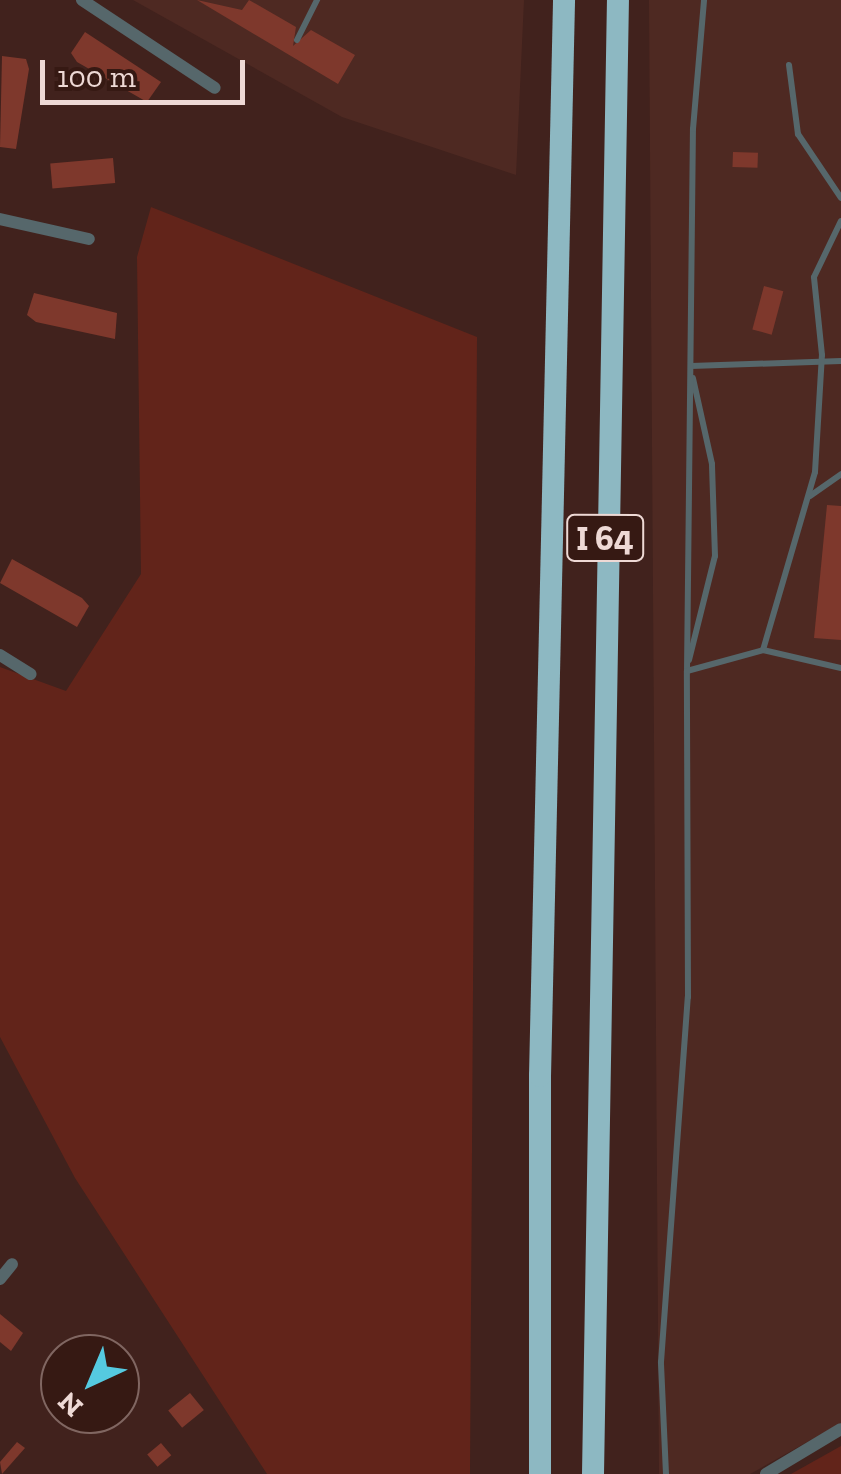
<!DOCTYPE html>
<html>
<head>
<meta charset="utf-8">
<style>
	body { margin:0 }
	#map { position:relative; width:841px; height:1474px; overflow:hidden; background:#41221d; font-family:"Zilla Slab",serif }
	div>[style] { position:absolute }
	.built>* { inset:0; background:#4e2922 }
	.green>* { inset:0; background:#62241a }
	.building>* { inset:0; background:#7e382c; transform-origin:0 0 }
	.service>* { height:6px; margin:-3px; padding:0 3px; transform-origin:3px; border-radius:3px; background:#56676b }
	.minor>* { height:12px; margin:-6px; padding:0 6px; transform-origin:6px; border-radius:6px; background:#56676b }
	.motorway>* { height:22px; margin:-11px; padding:0 11px; transform-origin:11px; border-radius:11px; background:#8db8c2 }
	span { translate:-50% -50%; white-space:nowrap; text-align:center; line-height:1.15; -webkit-text-stroke:10px #361913; paint-order:stroke }
	.shield-label span { padding:2px 8px; background:#361913; border:2px solid; border-radius:8px; -webkit-text-stroke-width:0 }
	.shield-label { font-size:35px; color:#eed9d5; font-weight:700 }
	.north { position:absolute; left:40px; top:1334px; width:100px; height:100px; box-sizing:border-box; background:#361913; border:2px solid #806661; border-radius:50%; rotate:224deg; font-size:28px; font-weight:700; line-height:40px; text-align:center; color:#eed9d5 }
	.north::after { content:''; display:block; margin:auto; width:35px; height:45px; background:#55cae0; clip-path:polygon(50% 0,100% 100%,50% 72%,0 100%) }
	.scale { position:absolute; left:40px; top:60px; width:205px; height:45px; box-sizing:border-box; border:5px solid #eed9d5; border-top:0; padding-left:12px; font-size:30px; line-height:35px; white-space:nowrap; color:#eed9d5; -webkit-text-stroke:8px #361913; paint-order:stroke }
</style>
</head>
<body>
<div id="map">
	<div class="built">
		<div style="clip-path:polygon(133px 0,524px 0,516px 175px,342px 117px)"></div>
		<div style="clip-path:polygon(649px 0,841px 0,841px 1423px,750px 1474px,659px 1474px)"></div>
	</div>
	<div class="green">
		<div style="clip-path:polygon(151px 207px,477px 337px,470px 1474px,267px 1474px,75px 1178px,0 1037px,0 667px,66px 691px,141px 574px,137px 257px)"></div>
		<div style="clip-path:polygon(841px 1446px,841px 1474px,791px 1474px)"></div>
	</div>
	<div class="building">
		<div style="clip-path:polygon(197px 0,242px 10px,249px 0,296px 27px,293px 46px,311px 30px,355px 55px,338px 84px)"></div>
		<div style="clip-path:polygon(85px 32px,161px 82px,147px 102px,77px 62px,71px 53px)"></div>
		<div style="clip-path:polygon(2px 56px,26px 59px,29px 69px,16px 149px,0 147px)"></div>
		<div style="left:733px;top:152px;width:25px;height:15px;rotate:2deg"></div>
		<div style="left:113px;top:158px;width:25px;height:63px;rotate:85deg"></div>
		<div style="left:764px;top:286px;width:20px;height:45px;rotate:15deg"></div>
		<div style="clip-path:polygon(34px 293px,117px 313px,115px 339px,36px 322px,27px 315px)"></div>
		<div style="clip-path:polygon(827px 505px,841px 506px,841px 640px,814px 638px)"></div>
		<div style="clip-path:polygon(12px 559px,82px 598px,89px 606px,77px 627px,0 583px)"></div>
		<div style="clip-path:polygon(0 1314px,23px 1333px,11px 1351px,0 1342px)"></div>
		<div style="left:190px;top:1393px;width:22px;height:28px;rotate:51deg"></div>
		<div style="clip-path:polygon(17px 1442px,25px 1448px,2px 1474px,0 1462px)"></div>
		<div style="left:161px;top:1443px;width:16px;height:18px;rotate:50deg"></div>
	</div>
	<div class="service">
		<div style="left:297px;top:40px;width:45px;rotate:-63.4deg"></div>
		<div style="left:789px;top:65px;width:70px;rotate:82.6deg"></div>
		<div style="left:798px;top:134px;width:77px;rotate:56.1deg"></div>
		<div style="left:691px;top:366px;width:150px;rotate:-1.9deg"></div>
		<div style="left:810px;top:496px;width:38px;rotate:-35deg"></div>
		<div style="left:763px;top:650px;width:80px;rotate:13deg"></div>
		<div style="left:689px;top:660px;width:107px;rotate:-76deg"></div>
		<div style="left:715px;top:556px;width:92px;rotate:-91.9deg"></div>
		<div style="left:712px;top:464px;width:88px;rotate:-102.5deg"></div>
		<div style="left:687px;top:671px;width:542px;rotate:-89.37deg"></div>
		<div style="left:693px;top:129px;width:129px;rotate:-85.1deg"></div>
		<div style="left:666px;top:1474px;width:112px;rotate:-92.6deg"></div>
		<div style="left:661px;top:1362px;width:366px;rotate:-85.8deg"></div>
		<div style="left:688px;top:997px;width:326px;rotate:-90.2deg"></div>
		<div style="left:687px;top:671px;width:79px;rotate:-15.4deg"></div>
		<div style="left:763px;top:650px;width:185px;rotate:-73.7deg"></div>
		<div style="left:815px;top:472px;width:117px;rotate:-86.6deg"></div>
		<div style="left:822px;top:355px;width:78px;rotate:-95.9deg"></div>
		<div style="left:814px;top:277px;width:62px;rotate:-64.3deg"></div>
	</div>
	<div class="minor">
		<div style="left:82px;top:0;width:159px;rotate:33.5deg"></div>
		<div style="left:0;top:219px;width:91px;rotate:12.7deg"></div>
		<div style="left:0;top:655px;width:36px;rotate:32deg"></div>
		<div style="left:0;top:1279px;width:19px;rotate:-51deg"></div>
		<div style="left:766px;top:1474px;width:87px;rotate:-31deg"></div>
	</div>
	<div class="motorway">
		<div style="left:540px;top:1474px;width:398px;rotate:-90deg"></div>
		<div style="left:540px;top:1076px;width:1076px;rotate:-88.72deg"></div>
		<div style="left:593px;top:1474px;width:1474px;rotate:-89.03deg"></div>
	</div>
	<div class="shield-label">
		<span style="left:605px;top:538px">I 64</span>
	</div>
	<div class="north">N</div>
	<div class="scale">100 m</div>
</div>
</body>
</html>
